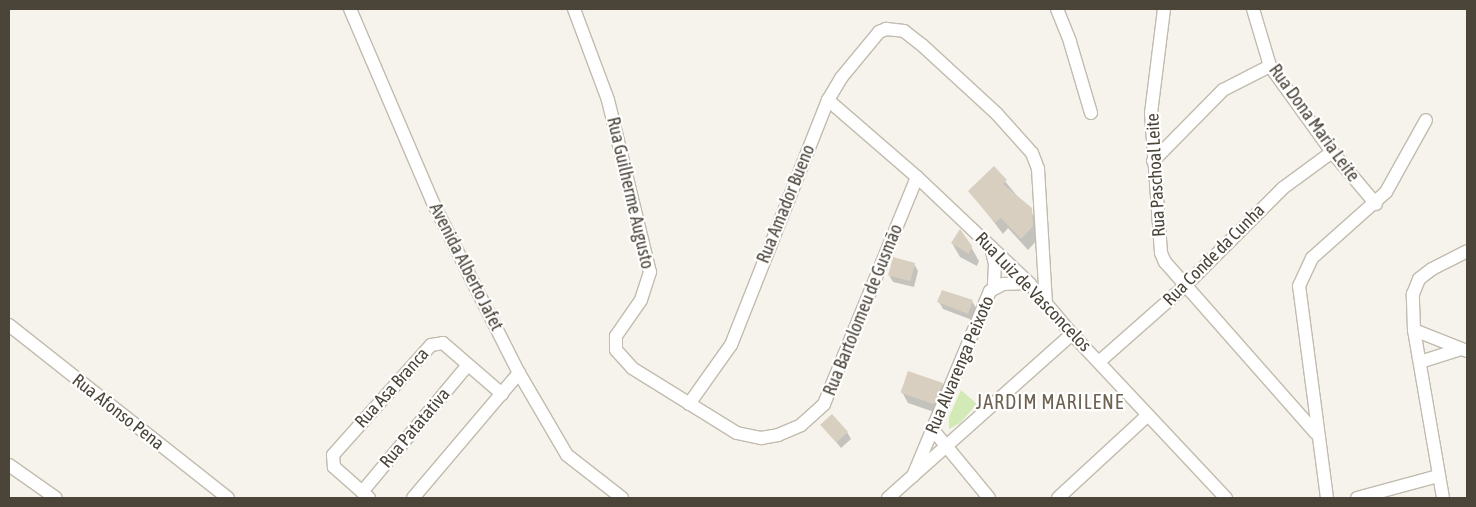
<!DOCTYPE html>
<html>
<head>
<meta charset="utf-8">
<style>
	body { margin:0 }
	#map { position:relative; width:1476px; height:507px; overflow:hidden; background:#f6f3ec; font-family:"Asap Condensed",sans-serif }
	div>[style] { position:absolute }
	.green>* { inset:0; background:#d2eab5 }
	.shadow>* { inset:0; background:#0003 }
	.building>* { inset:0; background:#d8cfc1; transform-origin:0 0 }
	.roads { filter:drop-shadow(1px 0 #c2bbae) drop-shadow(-1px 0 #c2bbae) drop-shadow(0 1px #c2bbae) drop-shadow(0 -1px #c2bbae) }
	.minor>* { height:12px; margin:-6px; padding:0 6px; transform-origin:6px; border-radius:6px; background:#fff }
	span { translate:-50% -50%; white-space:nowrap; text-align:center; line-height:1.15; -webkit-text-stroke:4.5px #fff; paint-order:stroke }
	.street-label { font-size:18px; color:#4b4439 }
	.quarter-label { font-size:20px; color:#6e6250; letter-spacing:1px }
	.frame { position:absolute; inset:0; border:10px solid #4b4439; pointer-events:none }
</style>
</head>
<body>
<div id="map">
	<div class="green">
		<div style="clip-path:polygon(961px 390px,977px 404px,960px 423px,949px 429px,949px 417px)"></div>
	</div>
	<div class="shadow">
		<div style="clip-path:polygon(994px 168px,1038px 221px,1039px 238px,1028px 250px,1008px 228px,1003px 234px,970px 191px)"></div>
		<div style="clip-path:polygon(952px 243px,971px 247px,979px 261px,977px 266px,960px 257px)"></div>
		<div style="clip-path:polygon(914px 264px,918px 271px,914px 287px,893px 282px,889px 275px)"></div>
		<div style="clip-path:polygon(972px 301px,976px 308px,972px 320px,943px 309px,939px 302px)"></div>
		<div style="clip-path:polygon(942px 384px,948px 394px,940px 414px,908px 403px,902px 392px)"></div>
		<div style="clip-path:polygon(822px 424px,847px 432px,851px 439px,841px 448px)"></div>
	</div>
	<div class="building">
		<div style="clip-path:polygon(994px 166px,1007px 180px,1003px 184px,1032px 208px,1033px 226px,1021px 239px,1001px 218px,995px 223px,968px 191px)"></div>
		<div style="clip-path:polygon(960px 229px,972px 246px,969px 254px,951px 243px)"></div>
		<div style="left:893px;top:257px;width:23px;height:19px;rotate:15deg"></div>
		<div style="clip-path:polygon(942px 290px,973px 300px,968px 314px,937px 302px)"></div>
		<div style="left:908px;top:371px;width:37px;height:23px;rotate:19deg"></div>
		<div style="left:832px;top:414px;width:24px;height:16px;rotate:48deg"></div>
	</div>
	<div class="roads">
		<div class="minor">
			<div style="left:350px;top:9px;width:213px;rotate:66.8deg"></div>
			<div style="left:434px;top:205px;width:188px;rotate:63.2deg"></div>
			<div style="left:519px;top:373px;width:95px;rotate:59.7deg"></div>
			<div style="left:567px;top:455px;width:70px;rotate:38deg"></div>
			<div style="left:574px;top:9px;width:97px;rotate:69.5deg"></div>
			<div style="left:608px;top:100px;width:177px;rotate:76.3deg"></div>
			<div style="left:650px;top:272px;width:29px;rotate:108deg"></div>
			<div style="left:641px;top:300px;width:44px;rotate:124.8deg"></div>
			<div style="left:616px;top:336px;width:14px;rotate:90deg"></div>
			<div style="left:616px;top:350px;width:24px;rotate:48deg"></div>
			<div style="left:632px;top:368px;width:123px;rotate:31.8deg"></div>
			<div style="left:737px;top:433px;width:25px;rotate:12deg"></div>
			<div style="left:761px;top:438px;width:17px;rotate:-10deg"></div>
			<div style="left:778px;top:435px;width:25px;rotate:-23deg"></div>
			<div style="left:801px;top:425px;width:31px;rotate:-42deg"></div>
			<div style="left:824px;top:404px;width:245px;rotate:-67.7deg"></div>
			<div style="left:1057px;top:9px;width:35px;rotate:68deg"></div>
			<div style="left:1070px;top:42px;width:74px;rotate:73.5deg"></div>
			<div style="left:1164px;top:9px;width:105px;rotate:97.1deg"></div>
			<div style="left:1151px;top:113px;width:140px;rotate:85.9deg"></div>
			<div style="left:1161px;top:253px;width:10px;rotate:66deg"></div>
			<div style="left:1165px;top:262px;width:228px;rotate:48.6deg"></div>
			<div style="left:1253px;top:9px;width:59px;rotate:73.4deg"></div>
			<div style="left:1270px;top:66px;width:106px;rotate:54.2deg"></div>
			<div style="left:1332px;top:152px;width:68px;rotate:49.8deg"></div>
			<div style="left:828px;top:100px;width:118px;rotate:40.9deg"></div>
			<div style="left:917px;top:177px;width:154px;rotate:43.4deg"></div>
			<div style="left:1029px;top:283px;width:67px;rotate:49.9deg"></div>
			<div style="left:1072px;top:334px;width:225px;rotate:46.8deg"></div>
			<div style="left:1153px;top:161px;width:100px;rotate:-45.4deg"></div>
			<div style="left:1223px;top:90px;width:53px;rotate:-27.1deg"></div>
			<div style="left:991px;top:247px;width:17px;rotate:77deg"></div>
			<div style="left:995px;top:264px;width:22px;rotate:93deg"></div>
			<div style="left:9px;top:325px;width:279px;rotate:38.3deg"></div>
			<div style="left:1414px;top:330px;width:57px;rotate:21.6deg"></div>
			<div style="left:1100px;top:361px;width:113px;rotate:-41.4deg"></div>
			<div style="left:1185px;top:286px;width:139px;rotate:-45deg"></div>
			<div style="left:1283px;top:188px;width:61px;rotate:-36.3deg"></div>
			<div style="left:1420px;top:362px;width:43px;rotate:-17.6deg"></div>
			<div style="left:689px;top:404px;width:72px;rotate:-54.6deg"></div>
			<div style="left:731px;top:345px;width:264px;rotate:-68.4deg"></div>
			<div style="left:828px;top:100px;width:26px;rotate:-59deg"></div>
			<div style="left:841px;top:78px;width:60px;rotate:-50.4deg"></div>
			<div style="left:879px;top:32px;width:8px;rotate:-23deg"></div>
			<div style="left:886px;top:29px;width:18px;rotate:6deg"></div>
			<div style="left:904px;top:31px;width:23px;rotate:38deg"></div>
			<div style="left:922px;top:45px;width:102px;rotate:42.6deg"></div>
			<div style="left:997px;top:114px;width:52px;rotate:48.1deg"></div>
			<div style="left:1032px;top:153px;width:17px;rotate:69deg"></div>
			<div style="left:1038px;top:169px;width:134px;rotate:86.6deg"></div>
			<div style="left:933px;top:430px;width:88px;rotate:50.5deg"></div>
			<div style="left:9px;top:465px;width:57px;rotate:35.1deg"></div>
			<div style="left:913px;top:476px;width:200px;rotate:-67.4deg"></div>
			<div style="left:990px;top:291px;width:15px;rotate:-28deg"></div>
			<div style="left:1003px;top:284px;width:26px;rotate:-2deg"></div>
			<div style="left:362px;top:492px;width:165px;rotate:-50.2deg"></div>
			<div style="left:369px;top:498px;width:47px;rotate:-138.5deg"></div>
			<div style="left:334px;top:467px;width:12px;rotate:-95deg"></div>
			<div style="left:333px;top:455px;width:147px;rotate:-48.3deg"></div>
			<div style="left:431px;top:345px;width:12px;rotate:-9deg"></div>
			<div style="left:443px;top:343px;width:78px;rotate:40.8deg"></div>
			<div style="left:413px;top:498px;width:164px;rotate:-49.7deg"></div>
			<div style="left:888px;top:498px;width:246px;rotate:-41.7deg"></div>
			<div style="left:1058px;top:498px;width:122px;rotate:-42.7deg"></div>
			<div style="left:1327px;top:498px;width:214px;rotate:-97.5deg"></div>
			<div style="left:1299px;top:286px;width:31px;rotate:-65deg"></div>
			<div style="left:1312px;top:258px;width:99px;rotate:-41.7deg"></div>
			<div style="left:1386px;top:192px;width:82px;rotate:-60.9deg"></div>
			<div style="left:1357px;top:498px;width:84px;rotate:-15.2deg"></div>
			<div style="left:1443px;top:498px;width:170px;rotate:-99.8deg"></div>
			<div style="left:1414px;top:330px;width:36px;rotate:-92deg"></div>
			<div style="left:1413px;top:294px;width:16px;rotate:-68deg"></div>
			<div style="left:1419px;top:279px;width:16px;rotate:-38deg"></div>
			<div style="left:1432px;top:269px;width:39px;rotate:-27deg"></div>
		</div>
	</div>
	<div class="street-label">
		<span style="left:1314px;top:123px;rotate:54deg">Rua Dona Maria Leite</span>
		<span style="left:1156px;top:175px;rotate:-93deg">Rua Paschoal Leite</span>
		<span style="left:630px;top:193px;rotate:77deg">Rua Guilherme Augusto</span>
		<span style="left:786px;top:204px;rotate:-68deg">Rua Amador Bueno</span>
		<span style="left:1214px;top:255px;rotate:-45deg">Rua Conde da Cunha</span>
		<span style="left:466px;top:267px;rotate:63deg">Avenida Alberto Jafet</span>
		<span style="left:1033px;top:292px;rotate:46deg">Rua Luiz de Vasconcelos</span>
		<span style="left:863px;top:310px;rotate:-68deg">Rua Bartolomeu de Gusmão</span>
		<span style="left:960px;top:365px;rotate:-67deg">Rua Alvarenga Peixoto</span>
		<span style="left:392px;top:388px;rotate:-48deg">Rua Asa Branca</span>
		<span style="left:118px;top:412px;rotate:38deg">Rua Afonso Pena</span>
		<span style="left:415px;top:428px;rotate:-50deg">Rua Patatativa</span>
	</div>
	<div class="quarter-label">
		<span style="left:1050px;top:401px">JARDIM MARILENE</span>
	</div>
	<div class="frame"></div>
</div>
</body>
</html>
